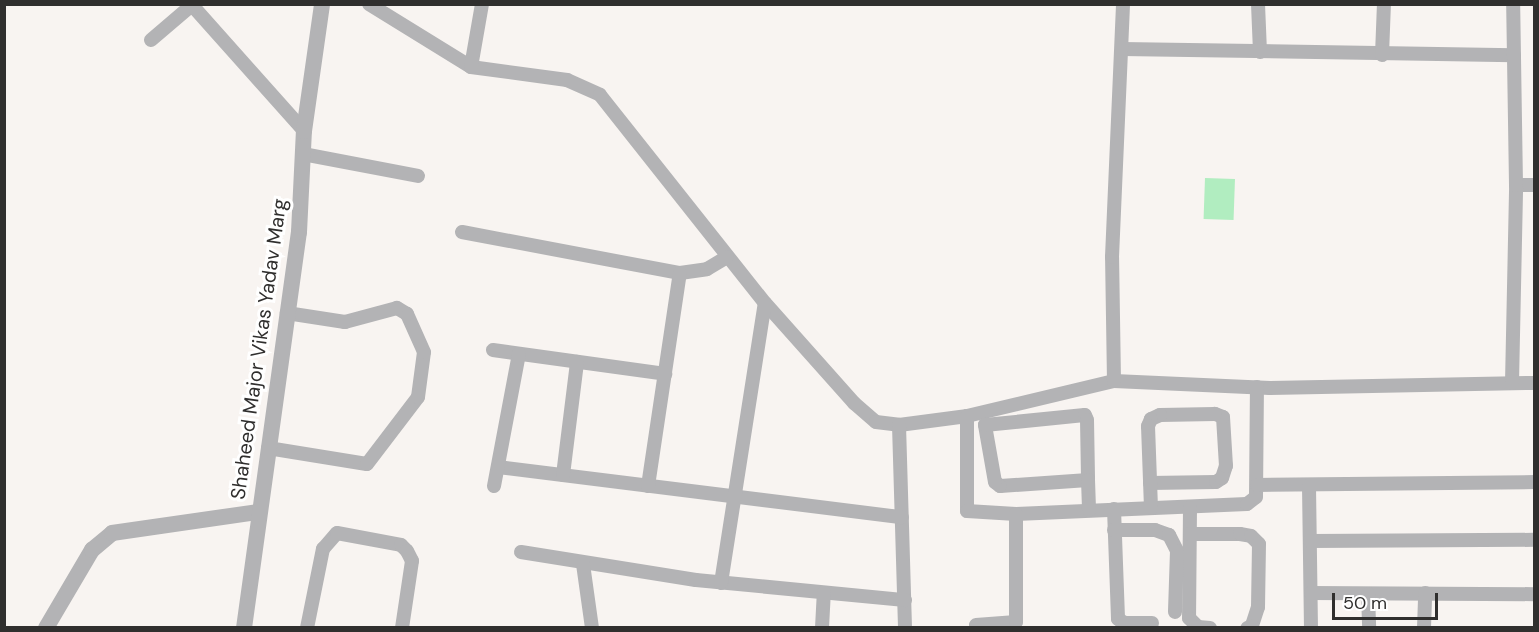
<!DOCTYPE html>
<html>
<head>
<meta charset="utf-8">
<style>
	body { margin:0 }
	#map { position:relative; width:1539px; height:632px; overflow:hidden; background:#f8f4f1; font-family:"DM Sans",sans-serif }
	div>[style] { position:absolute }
	.green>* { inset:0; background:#b1edc0; transform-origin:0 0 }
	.minor>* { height:14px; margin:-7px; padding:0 7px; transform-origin:7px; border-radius:7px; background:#b3b3b5 }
	.tertiary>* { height:16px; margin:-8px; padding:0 8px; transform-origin:8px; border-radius:8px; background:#b3b3b5 }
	span { translate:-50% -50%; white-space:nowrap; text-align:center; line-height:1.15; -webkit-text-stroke:6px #fff; paint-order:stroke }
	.street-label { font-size:20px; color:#302f2e }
	.frame { position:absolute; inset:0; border:6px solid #302f2e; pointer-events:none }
	.scale { position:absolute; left:1332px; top:593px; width:106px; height:27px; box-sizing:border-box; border:3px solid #302f2e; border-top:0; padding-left:8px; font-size:18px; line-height:21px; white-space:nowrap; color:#302f2e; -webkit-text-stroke:4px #fff; paint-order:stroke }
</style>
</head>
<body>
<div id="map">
	<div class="green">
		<div style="left:1205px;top:178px;width:30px;height:41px;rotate:2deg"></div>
	</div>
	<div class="minor">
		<div style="left:191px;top:4px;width:170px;rotate:48.3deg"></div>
		<div style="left:369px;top:4px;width:120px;rotate:31.7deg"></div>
		<div style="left:471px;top:67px;width:97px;rotate:7.7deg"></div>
		<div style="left:567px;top:80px;width:36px;rotate:24deg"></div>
		<div style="left:600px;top:95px;width:265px;rotate:51.6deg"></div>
		<div style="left:765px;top:303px;width:134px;rotate:48.3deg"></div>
		<div style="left:854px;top:403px;width:29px;rotate:41deg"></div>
		<div style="left:876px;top:422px;width:23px;rotate:7deg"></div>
		<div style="left:899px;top:425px;width:69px;rotate:-7.5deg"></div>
		<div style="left:967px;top:416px;width:151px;rotate:-13.4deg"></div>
		<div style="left:1114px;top:381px;width:156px;rotate:2.6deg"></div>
		<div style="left:1270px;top:388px;width:264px;rotate:-1.1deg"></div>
		<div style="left:1258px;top:4px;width:48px;rotate:87.6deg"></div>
		<div style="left:151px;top:40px;width:54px;rotate:-40.5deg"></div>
		<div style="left:1122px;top:49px;width:392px;rotate:0.9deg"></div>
		<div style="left:1382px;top:55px;width:51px;rotate:-87.8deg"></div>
		<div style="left:471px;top:67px;width:64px;rotate:-80.1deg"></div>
		<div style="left:303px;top:154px;width:117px;rotate:10.8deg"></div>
		<div style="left:1516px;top:185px;width:18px"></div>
		<div style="left:462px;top:232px;width:222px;rotate:10.7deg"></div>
		<div style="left:680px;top:273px;width:27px;rotate:-8deg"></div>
		<div style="left:707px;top:269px;width:23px;rotate:-31deg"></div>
		<div style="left:493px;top:350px;width:174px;rotate:7.9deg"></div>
		<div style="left:1114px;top:381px;width:124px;rotate:-90.9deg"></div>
		<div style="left:1112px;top:257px;width:253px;rotate:-87.5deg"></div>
		<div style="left:1512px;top:383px;width:198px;rotate:-88.8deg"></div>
		<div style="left:1516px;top:185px;width:181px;rotate:-90.9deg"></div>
		<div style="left:967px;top:416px;width:95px;rotate:90deg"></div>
		<div style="left:967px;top:511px;width:49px;rotate:3.5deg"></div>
		<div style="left:1016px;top:514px;width:231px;rotate:-2.5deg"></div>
		<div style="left:1247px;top:504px;width:11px;rotate:-38deg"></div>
		<div style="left:1256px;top:497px;width:110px;rotate:-89.5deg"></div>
		<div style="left:899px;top:425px;width:203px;rotate:88.3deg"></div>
		<div style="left:268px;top:448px;width:100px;rotate:9.2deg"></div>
		<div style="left:367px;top:464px;width:84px;rotate:-52.7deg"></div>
		<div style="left:418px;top:397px;width:45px;rotate:-82.4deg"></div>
		<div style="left:424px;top:352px;width:42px;rotate:-114.1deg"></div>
		<div style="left:407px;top:314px;width:12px;rotate:-149deg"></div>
		<div style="left:397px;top:308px;width:54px;rotate:164.9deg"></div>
		<div style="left:345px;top:322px;width:59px;rotate:-171.2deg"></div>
		<div style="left:498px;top:467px;width:407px;rotate:7.1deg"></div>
		<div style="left:563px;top:475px;width:114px;rotate:-82.9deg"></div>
		<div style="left:1088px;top:480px;width:88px;rotate:176.1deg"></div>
		<div style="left:1000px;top:486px;width:6px;rotate:-141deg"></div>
		<div style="left:995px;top:482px;width:58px;rotate:-100deg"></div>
		<div style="left:985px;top:425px;width:100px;rotate:-5.7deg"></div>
		<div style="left:1085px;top:415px;width:5px;rotate:68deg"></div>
		<div style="left:1087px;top:420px;width:60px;rotate:89deg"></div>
		<div style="left:1088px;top:480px;width:30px;rotate:88deg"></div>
		<div style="left:1150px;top:483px;width:66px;rotate:-0.9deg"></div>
		<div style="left:1216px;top:482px;width:7px;rotate:-34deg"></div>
		<div style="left:1222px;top:478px;width:13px;rotate:-72deg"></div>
		<div style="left:1226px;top:466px;width:49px;rotate:-93.5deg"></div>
		<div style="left:1223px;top:417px;width:9px;rotate:-159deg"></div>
		<div style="left:1215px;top:414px;width:55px;rotate:179deg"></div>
		<div style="left:1160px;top:415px;width:10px;rotate:156deg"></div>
		<div style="left:1151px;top:419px;width:8px;rotate:113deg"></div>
		<div style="left:1148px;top:426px;width:82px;rotate:87.9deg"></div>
		<div style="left:1257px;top:485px;width:277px;rotate:-0.6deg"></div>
		<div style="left:494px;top:486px;width:134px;rotate:-79.3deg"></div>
		<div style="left:648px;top:486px;width:215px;rotate:-81.5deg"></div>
		<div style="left:1309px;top:486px;width:142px;rotate:89.2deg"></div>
		<div style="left:1190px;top:508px;width:110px;rotate:90.5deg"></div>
		<div style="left:1189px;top:618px;width:13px;rotate:45deg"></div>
		<div style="left:1198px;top:627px;width:12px;rotate:5deg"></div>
		<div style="left:1114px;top:509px;width:110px;rotate:87.9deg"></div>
		<div style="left:1118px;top:619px;width:8px;rotate:30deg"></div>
		<div style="left:1125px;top:623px;width:27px"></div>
		<div style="left:1114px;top:530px;width:41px"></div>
		<div style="left:1155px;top:530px;width:15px;rotate:20deg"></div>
		<div style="left:1169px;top:535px;width:18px;rotate:63deg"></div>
		<div style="left:1177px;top:551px;width:61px;rotate:91.9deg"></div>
		<div style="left:1190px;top:534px;width:50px"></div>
		<div style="left:1240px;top:534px;width:11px;rotate:10deg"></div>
		<div style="left:1251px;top:536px;width:11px;rotate:45deg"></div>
		<div style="left:1259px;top:544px;width:63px;rotate:90.9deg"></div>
		<div style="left:1258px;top:607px;width:20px;rotate:108deg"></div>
		<div style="left:1252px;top:626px;width:5px;rotate:158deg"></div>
		<div style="left:1310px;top:541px;width:224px;rotate:-0.3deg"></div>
		<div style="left:521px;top:552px;width:177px;rotate:9.1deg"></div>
		<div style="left:696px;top:580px;width:210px;rotate:5.5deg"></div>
		<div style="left:583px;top:564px;width:65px;rotate:82deg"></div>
		<div style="left:721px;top:583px;width:283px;rotate:-81.1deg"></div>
		<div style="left:1311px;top:593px;width:223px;rotate:0.3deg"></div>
		<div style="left:1368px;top:594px;width:34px;rotate:88deg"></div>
		<div style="left:976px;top:625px;width:40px;rotate:-4.3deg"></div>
		<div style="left:1016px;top:622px;width:108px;rotate:-90deg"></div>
		<div style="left:307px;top:628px;width:81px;rotate:-78.6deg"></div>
		<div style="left:323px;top:549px;width:21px;rotate:-49deg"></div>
		<div style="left:337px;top:533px;width:65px;rotate:10.6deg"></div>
		<div style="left:401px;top:545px;width:8px;rotate:45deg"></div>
		<div style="left:407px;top:551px;width:11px;rotate:63deg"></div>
		<div style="left:412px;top:561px;width:68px;rotate:98.5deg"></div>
		<div style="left:822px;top:628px;width:35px;rotate:-87deg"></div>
		<div style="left:1424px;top:628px;width:35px;rotate:-88deg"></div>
	</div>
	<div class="tertiary">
		<div style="left:46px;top:628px;width:91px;rotate:-59.5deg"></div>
		<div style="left:92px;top:550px;width:26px;rotate:-40deg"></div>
		<div style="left:112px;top:533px;width:148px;rotate:-8.2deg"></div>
		<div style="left:244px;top:628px;width:400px;rotate:-82.1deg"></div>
		<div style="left:299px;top:232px;width:101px;rotate:-87.2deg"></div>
		<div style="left:304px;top:131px;width:128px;rotate:-81.9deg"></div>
	</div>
	<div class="street-label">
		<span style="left:259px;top:349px;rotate:-82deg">Shaheed Major Vikas Yadav Marg</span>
	</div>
	<div class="frame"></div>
	<div class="scale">50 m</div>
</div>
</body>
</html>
